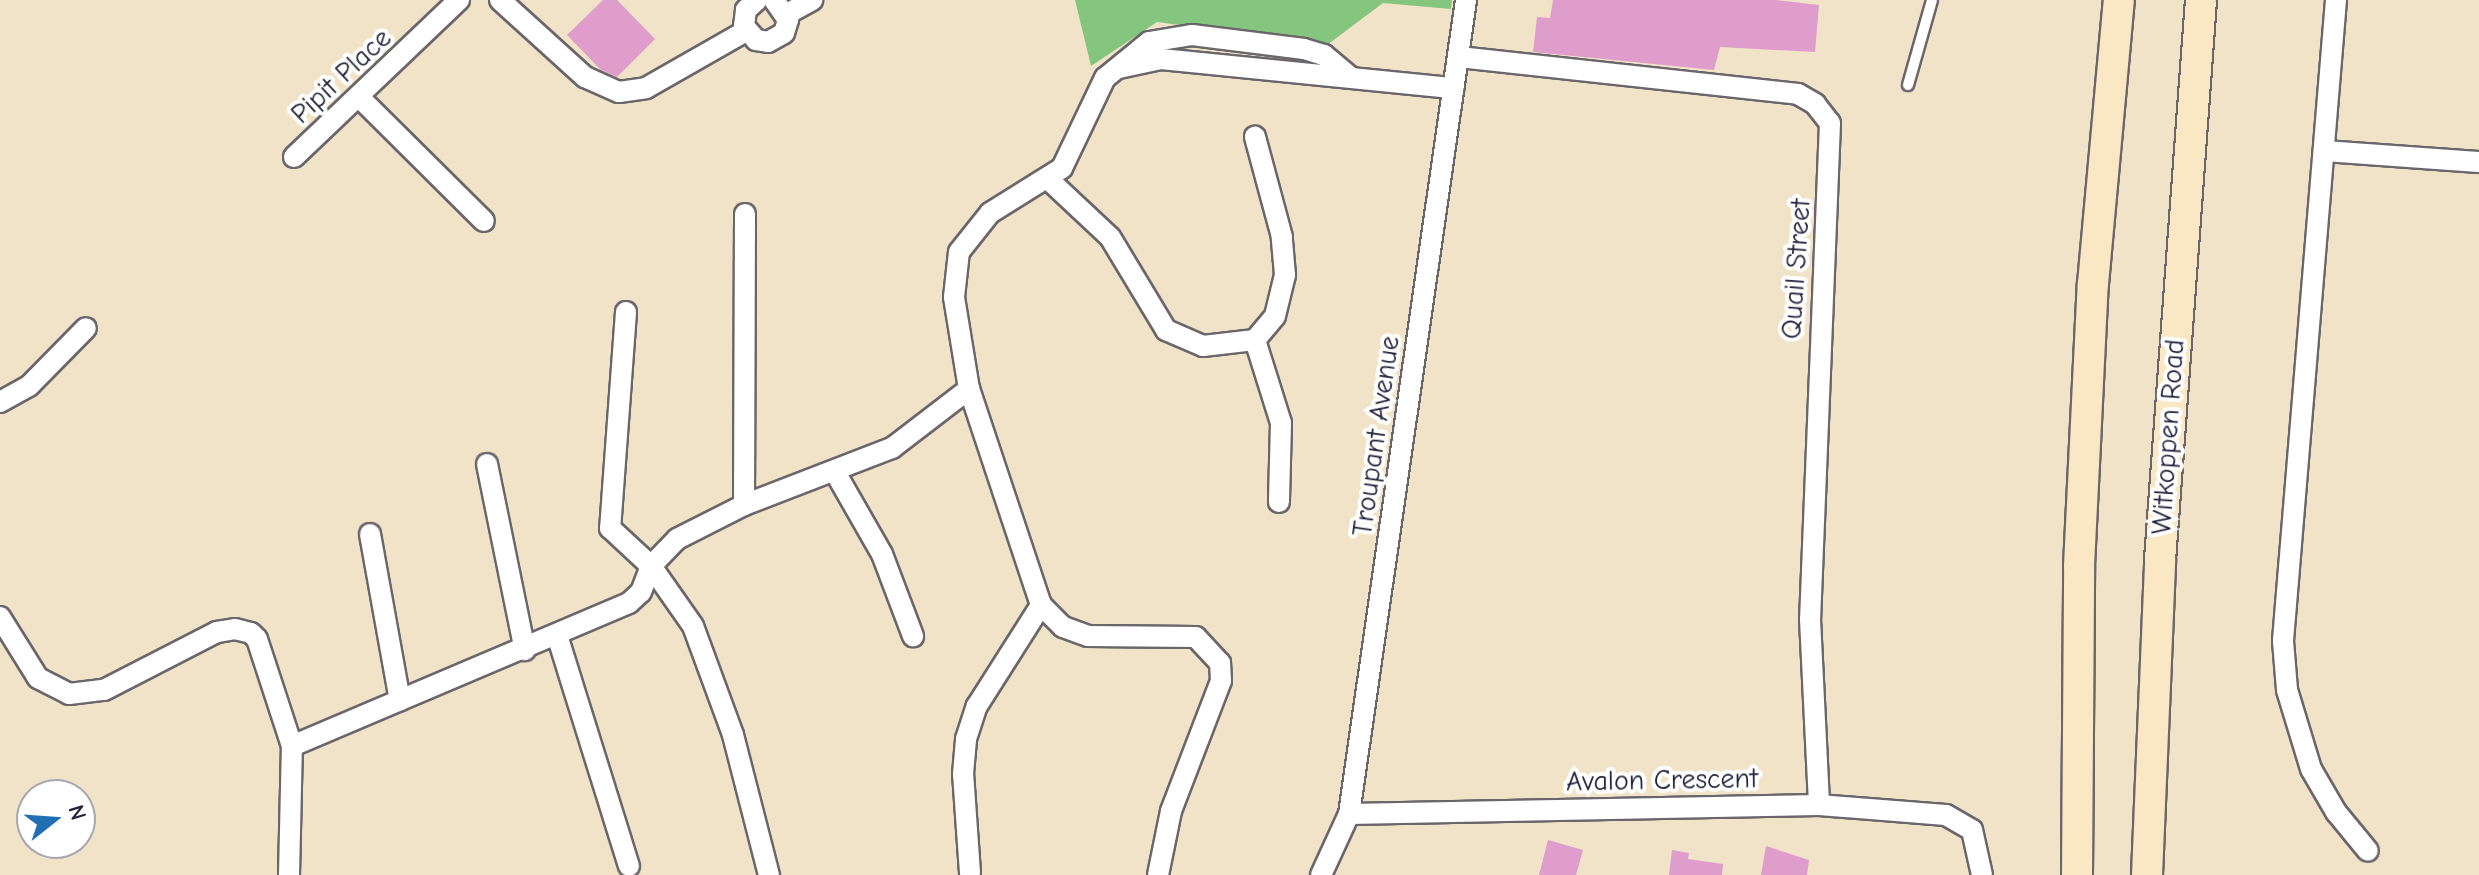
<!DOCTYPE html>
<html>
<head>
<meta charset="utf-8">
<style>
	body { margin:0 }
	#map { position:relative; width:2479px; height:875px; overflow:hidden; background:#f1e3c7; font-family:"Comic Neue",sans-serif }
	div>[style] { position:absolute }
	.green>* { inset:0; background:#85c67e }
	.building>* { inset:0; background:#df9dcb }
	.roads { filter:drop-shadow(2px 0 #6a666c) drop-shadow(-2px 0 #6a666c) drop-shadow(0 2px #6a666c) drop-shadow(0 -2px #6a666c) }
	.service>* { height:10px; margin:-5px; padding:0 5px; transform-origin:5px; border-radius:5px; background:#fff }
	.minor>* { height:20px; margin:-10px; padding:0 10px; transform-origin:10px; border-radius:10px; background:#fff }
	.secondary>* { height:30px; margin:-15px; padding:0 15px; transform-origin:15px; border-radius:15px; background:#fae7c3 }
	span { translate:-50% -50%; white-space:nowrap; text-align:center; line-height:1.15; -webkit-text-stroke:8px #fff; paint-order:stroke }
	.street-label { font-size:28px; color:#22223b }
	.north { position:absolute; left:16px; top:779px; width:80px; height:80px; box-sizing:border-box; background:#fff; border:2px solid #a7a7b1; border-radius:50%; rotate:73deg; font-size:22px; font-weight:700; line-height:32px; text-align:center; color:#22223b }
	.north::after { content:''; display:block; margin:auto; width:28px; height:36px; background:#1f6fb2; clip-path:polygon(50% 0,100% 100%,50% 72%,0 100%) }
</style>
</head>
<body>
<div id="map">
	<div class="green">
		<div style="clip-path:polygon(1075px 0,1452px 0,1451px 9px,1383px 3px,1327px 45px,1157px 22px,1091px 66px)"></div>
	</div>
	<div class="building">
		<div style="clip-path:polygon(603px 0,617px 0,655px 39px,617px 77px,601px 70px,567px 35px)"></div>
		<div style="clip-path:polygon(1553px 0,1775px 0,1819px 5px,1815px 52px,1720px 47px,1714px 70px,1533px 52px,1537px 17px,1550px 18px)"></div>
		<div style="clip-path:polygon(1548px 840px,1583px 850px,1576px 875px,1539px 875px)"></div>
		<div style="clip-path:polygon(1766px 846px,1809px 860px,1807px 875px,1761px 875px)"></div>
		<div style="clip-path:polygon(1672px 850px,1689px 853px,1688px 859px,1723px 864px,1722px 875px,1669px 875px)"></div>
	</div>
	<div class="roads">
		<div class="service">
			<div style="left:1908px;top:85px;width:88px;rotate:-74.2deg"></div>
		</div>
		<div class="minor">
			<div style="left:500px;top:0;width:115px;rotate:42.2deg"></div>
			<div style="left:585px;top:77px;width:37px;rotate:24deg"></div>
			<div style="left:619px;top:92px;width:27px;rotate:-8deg"></div>
			<div style="left:646px;top:88px;width:115px;rotate:-29.7deg"></div>
			<div style="left:757px;top:0;width:15px;rotate:138deg"></div>
			<div style="left:746px;top:10px;width:16px;rotate:97deg"></div>
			<div style="left:744px;top:26px;width:18px;rotate:49deg"></div>
			<div style="left:756px;top:40px;width:12px;rotate:9deg"></div>
			<div style="left:768px;top:42px;width:18px;rotate:-29deg"></div>
			<div style="left:784px;top:33px;width:14px;rotate:-73deg"></div>
			<div style="left:788px;top:20px;width:24px;rotate:-125deg"></div>
			<div style="left:2336px;top:0;width:643px;rotate:94.73deg"></div>
			<div style="left:2283px;top:641px;width:49px;rotate:85.3deg"></div>
			<div style="left:2287px;top:690px;width:83px;rotate:73.1deg"></div>
			<div style="left:2311px;top:769px;width:50px;rotate:59.8deg"></div>
			<div style="left:2336px;top:812px;width:50px;rotate:50.6deg"></div>
			<div style="left:787px;top:14px;width:29px;rotate:-29deg"></div>
			<div style="left:1459px;top:57px;width:341px;rotate:6.2deg"></div>
			<div style="left:1798px;top:94px;width:20px;rotate:30deg"></div>
			<div style="left:1815px;top:104px;width:24px;rotate:52deg"></div>
			<div style="left:1830px;top:123px;width:496px;rotate:92.3deg"></div>
			<div style="left:1810px;top:619px;width:186px;rotate:87.2deg"></div>
			<div style="left:1119px;top:68px;width:43px;rotate:-12.1deg"></div>
			<div style="left:1161px;top:59px;width:294px;rotate:5.7deg"></div>
			<div style="left:361px;top:99px;width:173px;rotate:44.8deg"></div>
			<div style="left:2324px;top:151px;width:155px;rotate:4.1deg"></div>
			<div style="left:294px;top:157px;width:228px;rotate:-43.6deg"></div>
			<div style="left:1049px;top:180px;width:83px;rotate:43.1deg"></div>
			<div style="left:1110px;top:237px;width:109px;rotate:58.9deg"></div>
			<div style="left:1166px;top:330px;width:40px;rotate:23.4deg"></div>
			<div style="left:1203px;top:346px;width:52px;rotate:-6.6deg"></div>
			<div style="left:1255px;top:340px;width:31px;rotate:-50deg"></div>
			<div style="left:1275px;top:316px;width:42px;rotate:-76.3deg"></div>
			<div style="left:1285px;top:275px;width:38px;rotate:-95deg"></div>
			<div style="left:1282px;top:237px;width:104px;rotate:-105.1deg"></div>
			<div style="left:626px;top:312px;width:217px;rotate:94.2deg"></div>
			<div style="left:610px;top:528px;width:56px;rotate:42.8deg"></div>
			<div style="left:651px;top:566px;width:73px;rotate:55deg"></div>
			<div style="left:693px;top:626px;width:116px;rotate:69.8deg"></div>
			<div style="left:733px;top:735px;width:145px;rotate:75.6deg"></div>
			<div style="left:1255px;top:340px;width:87px;rotate:72.6deg"></div>
			<div style="left:1281px;top:423px;width:79px;rotate:91.5deg"></div>
			<div style="left:0;top:402px;width:33px;rotate:-29deg"></div>
			<div style="left:29px;top:386px;width:81px;rotate:-45.5deg"></div>
			<div style="left:487px;top:464px;width:190px;rotate:78.5deg"></div>
			<div style="left:835px;top:472px;width:95px;rotate:60.2deg"></div>
			<div style="left:882px;top:554px;width:88px;rotate:69.3deg"></div>
			<div style="left:744px;top:505px;width:291px;rotate:-89.8deg"></div>
			<div style="left:370px;top:534px;width:169px;rotate:79.8deg"></div>
			<div style="left:0;top:617px;width:72px;rotate:58.1deg"></div>
			<div style="left:38px;top:678px;width:35px;rotate:27deg"></div>
			<div style="left:69px;top:694px;width:35px;rotate:-7deg"></div>
			<div style="left:104px;top:690px;width:127px;rotate:-27.2deg"></div>
			<div style="left:217px;top:632px;width:18px;rotate:-9deg"></div>
			<div style="left:235px;top:629px;width:16px;rotate:14deg"></div>
			<div style="left:251px;top:633px;width:8px;rotate:45deg"></div>
			<div style="left:257px;top:639px;width:113px;rotate:71.9deg"></div>
			<div style="left:557px;top:635px;width:242px;rotate:72.7deg"></div>
			<div style="left:1349px;top:814px;width:470px;rotate:-1.1deg"></div>
			<div style="left:1819px;top:805px;width:127px;rotate:4.5deg"></div>
			<div style="left:1946px;top:815px;width:30px;rotate:30deg"></div>
			<div style="left:1972px;top:830px;width:46px;rotate:77.5deg"></div>
			<div style="left:970px;top:873px;width:99px;rotate:-94deg"></div>
			<div style="left:963px;top:774px;width:35px;rotate:-85deg"></div>
			<div style="left:966px;top:739px;width:35px;rotate:-72deg"></div>
			<div style="left:977px;top:706px;width:120px;rotate:-57.6deg"></div>
			<div style="left:289px;top:875px;width:129px;rotate:-88.7deg"></div>
			<div style="left:292px;top:746px;width:366px;rotate:-23deg"></div>
			<div style="left:629px;top:603px;width:16px;rotate:-43deg"></div>
			<div style="left:641px;top:592px;width:28px;rotate:-69deg"></div>
			<div style="left:651px;top:566px;width:37px;rotate:-46deg"></div>
			<div style="left:677px;top:539px;width:75px;rotate:-26.9deg"></div>
			<div style="left:744px;top:505px;width:159px;rotate:-21.1deg"></div>
			<div style="left:892px;top:448px;width:97px;rotate:-37.5deg"></div>
			<div style="left:1158px;top:875px;width:65px;rotate:-78.5deg"></div>
			<div style="left:1171px;top:811px;width:139px;rotate:-69deg"></div>
			<div style="left:1221px;top:681px;width:18px;rotate:-93deg"></div>
			<div style="left:1220px;top:663px;width:35px;rotate:-133deg"></div>
			<div style="left:1196px;top:637px;width:108px;rotate:-179.5deg"></div>
			<div style="left:1088px;top:636px;width:27px;rotate:-160deg"></div>
			<div style="left:1063px;top:627px;width:31px;rotate:-135deg"></div>
			<div style="left:1041px;top:605px;width:228px;rotate:-108.4deg"></div>
			<div style="left:969px;top:389px;width:93px;rotate:-99.3deg"></div>
			<div style="left:954px;top:297px;width:45px;rotate:-83.7deg"></div>
			<div style="left:959px;top:252px;width:50px;rotate:-51.5deg"></div>
			<div style="left:990px;top:213px;width:85px;rotate:-32deg"></div>
			<div style="left:1062px;top:168px;width:100px;rotate:-64.5deg"></div>
			<div style="left:1105px;top:78px;width:57px;rotate:-39.3deg"></div>
			<div style="left:1149px;top:42px;width:44px;rotate:-9.2deg"></div>
			<div style="left:1192px;top:35px;width:113px;rotate:7.1deg"></div>
			<div style="left:1304px;top:49px;width:21px;rotate:17deg"></div>
			<div style="left:1324px;top:55px;width:35px;rotate:40deg"></div>
			<div style="left:1321px;top:875px;width:67px;rotate:-65.3deg"></div>
			<div style="left:1349px;top:814px;width:822px;rotate:-81.82deg"></div>
		</div>
		<div class="secondary">
			<div style="left:2077px;top:875px;width:309px;rotate:-89.6deg"></div>
			<div style="left:2079px;top:566px;width:282px;rotate:-87.2deg"></div>
			<div style="left:2093px;top:284px;width:285px;rotate:-84.8deg"></div>
			<div style="left:2147px;top:875px;width:315px;rotate:-87.6deg"></div>
			<div style="left:2160px;top:560px;width:561px;rotate:-85.81deg"></div>
		</div>
	</div>
	<div class="street-label">
		<span style="left:341px;top:76px;rotate:-43deg">Pipit Place</span>
		<span style="left:1796px;top:269px;rotate:-86deg">Quail Street</span>
		<span style="left:1376px;top:436px;rotate:-82deg">Troupant Avenue</span>
		<span style="left:2168px;top:437px;rotate:-86deg">Witkoppen Road</span>
		<span style="left:1662px;top:780px;rotate:-1deg">Avalon Crescent</span>
	</div>
	<div class="north">N</div>
</div>
</body>
</html>
